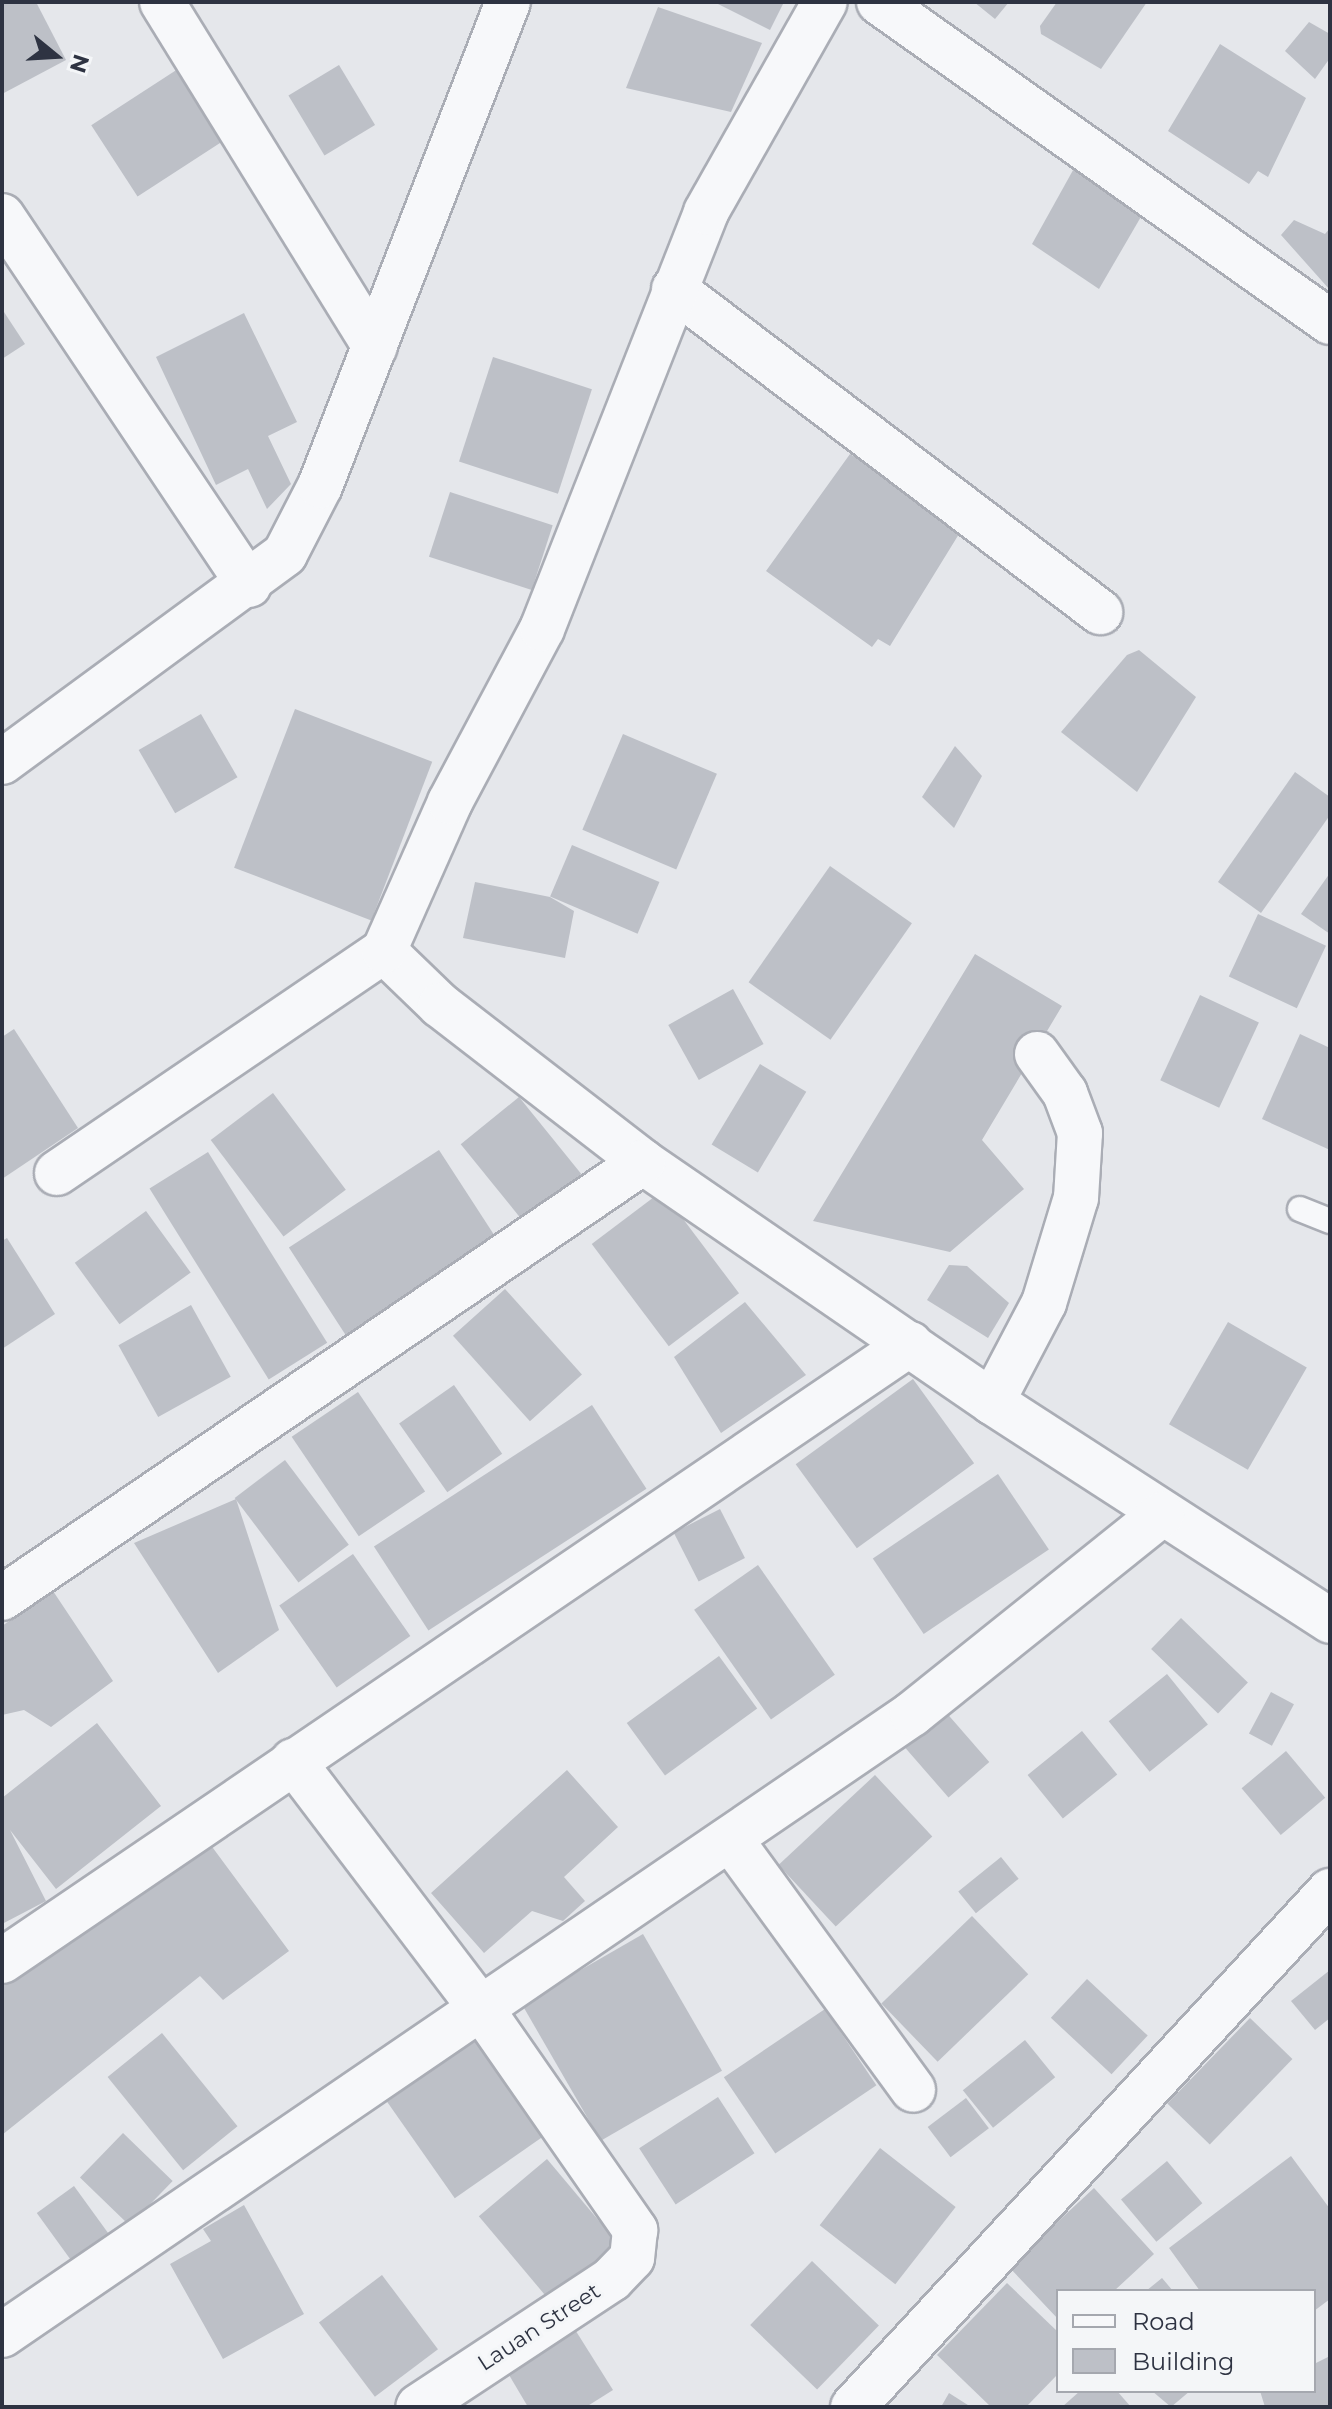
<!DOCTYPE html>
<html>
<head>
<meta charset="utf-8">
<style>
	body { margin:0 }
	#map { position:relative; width:1332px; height:2409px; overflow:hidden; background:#e5e7eb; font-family:Montserrat,sans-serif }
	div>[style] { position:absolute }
	.building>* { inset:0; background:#bdc0c7; transform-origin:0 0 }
	.roads { filter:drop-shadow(2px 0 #aaadb5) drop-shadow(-2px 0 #aaadb5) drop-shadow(0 2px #aaadb5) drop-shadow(0 -2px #aaadb5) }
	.lane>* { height:24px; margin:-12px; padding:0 12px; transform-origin:12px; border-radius:12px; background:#f7f8fa }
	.street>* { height:44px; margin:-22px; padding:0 22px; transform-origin:22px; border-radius:22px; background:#f7f8fa }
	span { translate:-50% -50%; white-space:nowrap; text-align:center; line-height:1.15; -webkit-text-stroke:6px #f4f6f8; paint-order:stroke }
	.street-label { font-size:22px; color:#2e3342 }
	.frame { position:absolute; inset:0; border:4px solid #2e3342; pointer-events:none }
	.legend { position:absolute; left:1056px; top:2289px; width:260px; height:104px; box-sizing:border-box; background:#f4f6f8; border:2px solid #a5a8af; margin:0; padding:10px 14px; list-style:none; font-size:24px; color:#2e3342 }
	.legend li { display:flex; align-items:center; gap:16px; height:40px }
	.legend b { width:40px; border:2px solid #a5a8af }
	.north { position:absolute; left:16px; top:16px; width:80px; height:80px; -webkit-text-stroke:6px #f4f6f8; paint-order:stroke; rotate:108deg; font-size:22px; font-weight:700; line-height:32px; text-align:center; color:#2e3342 }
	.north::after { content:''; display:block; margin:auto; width:28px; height:36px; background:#2e3342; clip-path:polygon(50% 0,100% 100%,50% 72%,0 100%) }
</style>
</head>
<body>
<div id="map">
	<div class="building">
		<div style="clip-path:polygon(2px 2px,36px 2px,66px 60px,2px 94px)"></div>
		<div style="clip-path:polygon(714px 2px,784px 2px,770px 30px)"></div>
		<div style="clip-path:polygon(974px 2px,1009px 2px,995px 19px)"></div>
		<div style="clip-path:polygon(1057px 2px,1147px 2px,1101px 69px,1041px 34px,1040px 26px)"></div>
		<div style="clip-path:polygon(658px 7px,762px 43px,731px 112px,626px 88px)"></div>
		<div style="clip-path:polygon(1309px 22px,1330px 34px,1330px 58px,1315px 79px,1285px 51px)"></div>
		<div style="clip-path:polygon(1220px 44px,1306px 98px,1268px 177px,1258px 171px,1249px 184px,1168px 131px)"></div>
		<div style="left:339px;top:65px;width:70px;height:59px;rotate:59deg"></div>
		<div style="left:181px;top:67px;width:85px;height:107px;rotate:57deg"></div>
		<div style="clip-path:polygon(1077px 163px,1142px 215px,1099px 289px,1032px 244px)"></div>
		<div style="clip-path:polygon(1294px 220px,1325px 234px,1330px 228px,1330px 290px,1281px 235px)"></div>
		<div style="clip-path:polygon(2px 309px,25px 344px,2px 359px)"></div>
		<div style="clip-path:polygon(244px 313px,297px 422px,268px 436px,291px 484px,267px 509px,248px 469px,216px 485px,156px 357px)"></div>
		<div style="left:493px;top:357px;width:104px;height:110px;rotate:18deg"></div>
		<div style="clip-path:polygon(850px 454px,967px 521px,890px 646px,878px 639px,872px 647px,766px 571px)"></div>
		<div style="left:450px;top:492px;width:108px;height:68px;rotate:18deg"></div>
		<div style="clip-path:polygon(1139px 650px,1196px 697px,1137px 792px,1061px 732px,1127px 655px)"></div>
		<div style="left:295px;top:709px;width:147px;height:170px;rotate:21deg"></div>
		<div style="left:201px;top:714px;width:73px;height:72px;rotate:60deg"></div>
		<div style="left:623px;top:734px;width:102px;height:104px;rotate:23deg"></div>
		<div style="clip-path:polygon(955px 746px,982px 776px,954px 828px,922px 797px)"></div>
		<div style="clip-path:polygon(1295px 772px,1330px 797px,1330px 815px,1261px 913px,1218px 882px)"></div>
		<div style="left:572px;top:845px;width:95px;height:56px;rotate:23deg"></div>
		<div style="left:830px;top:866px;width:100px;height:142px;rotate:35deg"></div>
		<div style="clip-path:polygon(1330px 873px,1330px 934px,1301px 914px)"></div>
		<div style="clip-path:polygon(475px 882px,550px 897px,574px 911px,565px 958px,463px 938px)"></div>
		<div style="left:1258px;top:914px;width:75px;height:69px;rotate:25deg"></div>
		<div style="clip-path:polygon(975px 954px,1062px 1006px,982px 1140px,1024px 1189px,950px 1252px,813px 1221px)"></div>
		<div style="left:733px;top:989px;width:63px;height:74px;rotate:61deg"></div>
		<div style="left:1200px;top:995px;width:65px;height:94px;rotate:25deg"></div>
		<div style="clip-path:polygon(14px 1029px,78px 1128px,2px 1179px,2px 1037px)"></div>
		<div style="clip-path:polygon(1300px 1034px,1330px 1048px,1330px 1150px,1262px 1119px)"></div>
		<div style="left:760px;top:1064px;width:54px;height:94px;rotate:31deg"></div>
		<div style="left:273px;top:1093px;width:121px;height:78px;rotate:53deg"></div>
		<div style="left:519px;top:1097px;width:99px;height:75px;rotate:51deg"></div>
		<div style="left:439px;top:1150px;width:109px;height:179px;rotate:57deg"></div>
		<div style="left:208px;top:1152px;width:225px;height:69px;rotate:58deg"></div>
		<div style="left:662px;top:1191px;width:128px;height:88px;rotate:53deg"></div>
		<div style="left:146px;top:1211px;width:76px;height:88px;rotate:54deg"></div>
		<div style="clip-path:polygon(7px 1238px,55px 1314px,2px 1349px,2px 1241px)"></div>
		<div style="clip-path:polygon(949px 1265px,967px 1266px,1009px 1303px,988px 1338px,927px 1300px)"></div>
		<div style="left:505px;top:1289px;width:115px;height:70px;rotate:48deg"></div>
		<div style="clip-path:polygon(745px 1302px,806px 1375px,721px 1433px,674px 1357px)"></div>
		<div style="left:191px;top:1305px;width:82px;height:83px;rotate:61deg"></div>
		<div style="left:1228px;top:1322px;width:91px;height:118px;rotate:30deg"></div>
		<div style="left:913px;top:1379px;width:104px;height:145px;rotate:54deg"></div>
		<div style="left:454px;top:1385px;width:84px;height:67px;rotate:55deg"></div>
		<div style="left:358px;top:1392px;width:120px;height:80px;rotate:56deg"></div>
		<div style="left:592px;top:1405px;width:100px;height:260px;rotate:57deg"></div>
		<div style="left:285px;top:1460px;width:106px;height:63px;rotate:53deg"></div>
		<div style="left:998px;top:1474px;width:91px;height:151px;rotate:56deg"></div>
		<div style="clip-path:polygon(236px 1499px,279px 1630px,218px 1673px,134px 1543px)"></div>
		<div style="left:720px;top:1509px;width:55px;height:52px;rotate:63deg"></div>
		<div style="left:353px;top:1554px;width:100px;height:90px;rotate:55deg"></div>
		<div style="left:758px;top:1565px;width:134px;height:78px;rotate:55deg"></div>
		<div style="clip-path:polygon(53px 1591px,113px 1681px,51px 1727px,24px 1710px,2px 1715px,2px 1626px)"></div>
		<div style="left:1181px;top:1618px;width:93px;height:43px;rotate:44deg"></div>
		<div style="left:719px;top:1656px;width:65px;height:114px;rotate:54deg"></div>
		<div style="left:1167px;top:1674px;width:65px;height:75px;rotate:51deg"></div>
		<div style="left:1271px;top:1692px;width:26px;height:47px;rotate:28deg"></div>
		<div style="left:944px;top:1710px;width:69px;height:54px;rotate:49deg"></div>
		<div style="clip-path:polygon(97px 1723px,161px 1806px,56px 1889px,10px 1830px,46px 1901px,2px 1924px,2px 1798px)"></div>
		<div style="left:1082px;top:1731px;width:56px;height:70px;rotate:51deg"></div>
		<div style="left:1286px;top:1751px;width:61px;height:58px;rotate:50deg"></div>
		<div style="clip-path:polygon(567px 1770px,618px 1827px,564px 1877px,585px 1901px,563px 1921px,532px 1911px,484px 1953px,431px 1893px)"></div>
		<div style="left:875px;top:1775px;width:84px;height:132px;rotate:47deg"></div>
		<div style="clip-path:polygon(210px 1844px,289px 1951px,223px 2000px,200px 1976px,2px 2135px,2px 1984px)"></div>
		<div style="left:1001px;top:1857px;width:28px;height:55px;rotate:51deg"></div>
		<div style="left:972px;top:1916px;width:81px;height:126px;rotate:46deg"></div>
		<div style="left:643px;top:1934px;width:158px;height:140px;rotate:60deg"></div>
		<div style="clip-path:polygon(1330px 1970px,1330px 2018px,1315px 2030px,1291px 2001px)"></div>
		<div style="left:1087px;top:1979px;width:83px;height:53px;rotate:43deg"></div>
		<div style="left:825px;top:2009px;width:92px;height:122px;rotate:56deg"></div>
		<div style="left:1250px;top:2018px;width:59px;height:119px;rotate:44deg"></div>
		<div style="left:162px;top:2033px;width:120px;height:70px;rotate:51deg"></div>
		<div style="left:478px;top:2038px;width:118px;height:111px;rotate:55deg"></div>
		<div style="left:1025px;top:2040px;width:48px;height:80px;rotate:51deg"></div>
		<div style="left:718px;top:2097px;width:67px;height:94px;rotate:57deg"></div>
		<div style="left:966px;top:2098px;width:38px;height:48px;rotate:53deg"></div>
		<div style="left:123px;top:2133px;width:69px;height:62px;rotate:44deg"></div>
		<div style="left:880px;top:2148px;width:96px;height:98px;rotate:38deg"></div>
		<div style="clip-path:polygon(1291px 2156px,1330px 2209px,1330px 2299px,1314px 2311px,1314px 2291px,1200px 2291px,1169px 2248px)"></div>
		<div style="left:547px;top:2159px;width:111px;height:89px;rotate:50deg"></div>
		<div style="left:1167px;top:2161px;width:55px;height:60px;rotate:50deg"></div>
		<div style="left:74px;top:2186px;width:62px;height:46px;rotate:54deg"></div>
		<div style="clip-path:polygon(1094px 2188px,1154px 2254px,1114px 2291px,1058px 2291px,1058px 2319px,1009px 2267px)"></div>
		<div style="clip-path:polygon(244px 2205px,304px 2314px,223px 2359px,170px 2264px,211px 2241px,203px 2229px)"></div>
		<div style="left:812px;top:2261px;width:93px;height:89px;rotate:44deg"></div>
		<div style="left:382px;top:2275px;width:93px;height:79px;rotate:53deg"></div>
		<div style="clip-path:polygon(1162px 2278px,1173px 2291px,1146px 2291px)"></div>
		<div style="clip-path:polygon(1007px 2283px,1058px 2332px,1058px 2374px,1026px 2407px,991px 2407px,937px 2355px)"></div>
		<div style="clip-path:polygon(574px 2328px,613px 2390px,586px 2407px,528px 2407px,506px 2370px)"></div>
		<div style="clip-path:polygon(1330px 2356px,1330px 2407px,1265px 2407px,1260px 2391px,1314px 2391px,1314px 2364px)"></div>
		<div style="clip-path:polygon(1080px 2391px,1117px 2391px,1131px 2407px,1062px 2407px)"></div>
		<div style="clip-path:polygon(1152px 2391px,1190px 2391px,1171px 2407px)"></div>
		<div style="clip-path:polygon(949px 2393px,971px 2407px,941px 2407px)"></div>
	</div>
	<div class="roads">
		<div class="lane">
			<div style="left:1300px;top:1209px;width:32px;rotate:22deg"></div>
		</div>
		<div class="street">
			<div style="left:162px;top:2px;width:405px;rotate:58.3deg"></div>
			<div style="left:879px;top:2px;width:553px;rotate:35.36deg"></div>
			<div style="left:2px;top:216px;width:444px;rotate:56.2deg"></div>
			<div style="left:674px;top:289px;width:535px;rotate:37.17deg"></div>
			<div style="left:2px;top:762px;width:351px;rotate:-36.3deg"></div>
			<div style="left:285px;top:554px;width:76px;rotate:-62.8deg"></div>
			<div style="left:320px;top:486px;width:519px;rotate:-68.77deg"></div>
			<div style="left:384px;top:951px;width:78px;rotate:44deg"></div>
			<div style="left:440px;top:1005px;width:257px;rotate:37.7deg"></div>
			<div style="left:643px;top:1162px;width:424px;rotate:34.5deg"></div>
			<div style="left:992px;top:1402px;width:403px;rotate:32.9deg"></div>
			<div style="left:57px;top:1173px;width:395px;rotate:-34.2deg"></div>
			<div style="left:384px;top:951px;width:163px;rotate:-66.1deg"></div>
			<div style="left:450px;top:802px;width:196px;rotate:-62deg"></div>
			<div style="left:542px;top:629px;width:448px;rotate:-68.5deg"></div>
			<div style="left:706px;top:212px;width:241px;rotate:-60.5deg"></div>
			<div style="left:992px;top:1402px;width:112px;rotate:-62.3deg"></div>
			<div style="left:1044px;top:1303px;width:110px;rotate:-73.1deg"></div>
			<div style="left:1076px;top:1198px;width:65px;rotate:-86.5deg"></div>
			<div style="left:1080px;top:1133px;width:43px;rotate:-110.6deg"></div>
			<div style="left:1065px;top:1093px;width:48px;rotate:-125.7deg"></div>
			<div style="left:2px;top:1598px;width:775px;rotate:-34.22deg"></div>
			<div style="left:293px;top:1761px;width:314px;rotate:52.8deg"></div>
			<div style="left:483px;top:2011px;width:267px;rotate:55.2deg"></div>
			<div style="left:635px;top:2230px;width:28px;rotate:96deg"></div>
			<div style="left:632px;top:2258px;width:29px;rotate:134deg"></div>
			<div style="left:612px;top:2279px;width:232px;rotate:146.6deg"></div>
			<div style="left:731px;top:1840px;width:309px;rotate:53.9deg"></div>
			<div style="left:2px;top:1961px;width:1098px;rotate:-34.2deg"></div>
			<div style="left:2px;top:2335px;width:1102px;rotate:-34.31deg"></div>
			<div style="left:912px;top:1714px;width:320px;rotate:-38.7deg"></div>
			<div style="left:853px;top:2407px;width:703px;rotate:-47.25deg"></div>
		</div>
	</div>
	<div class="street-label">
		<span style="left:539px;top:2327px;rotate:-33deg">Lauan Street</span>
	</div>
	<div class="frame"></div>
	<ul class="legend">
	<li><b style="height:10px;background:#f7f8fa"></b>Road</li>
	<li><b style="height:22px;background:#bdc0c7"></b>Building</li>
	</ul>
	<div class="north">N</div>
</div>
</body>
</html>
